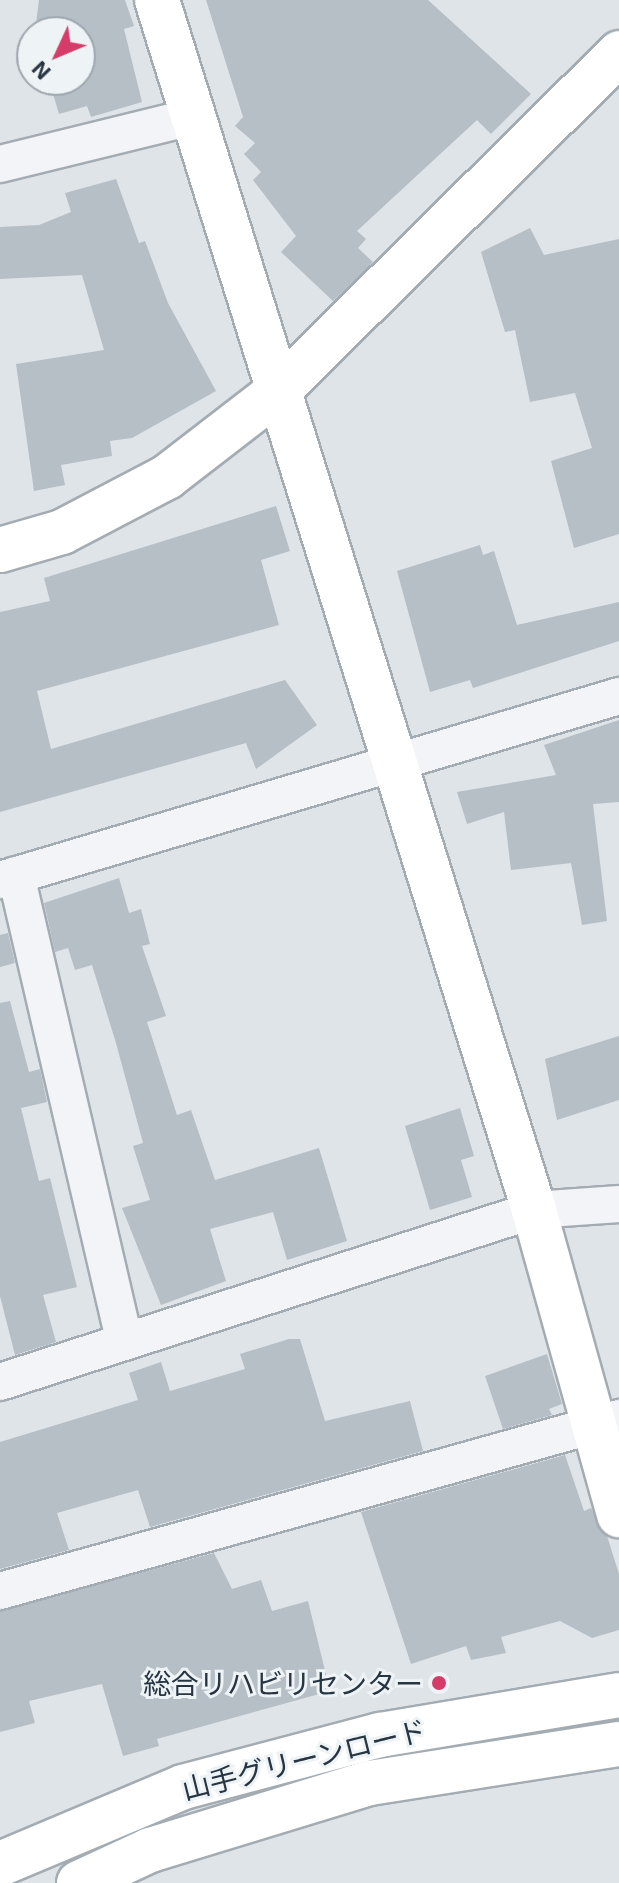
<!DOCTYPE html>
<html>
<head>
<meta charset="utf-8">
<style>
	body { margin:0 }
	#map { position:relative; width:619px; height:1883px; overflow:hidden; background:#dfe4e9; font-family:"Exo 2","Noto Sans JP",sans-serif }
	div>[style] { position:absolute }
	.building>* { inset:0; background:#b6bec6 }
	.roads { filter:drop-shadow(2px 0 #a4acb3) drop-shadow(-2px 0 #a4acb3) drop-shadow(0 2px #a4acb3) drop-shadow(0 -2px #a4acb3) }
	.street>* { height:36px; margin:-18px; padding:0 18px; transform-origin:18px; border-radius:18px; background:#f2f4f7 }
	.secondary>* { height:44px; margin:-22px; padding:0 22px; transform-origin:22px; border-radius:22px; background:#fff }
	.dots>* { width:22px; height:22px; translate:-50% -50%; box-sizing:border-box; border:4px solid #eef3f6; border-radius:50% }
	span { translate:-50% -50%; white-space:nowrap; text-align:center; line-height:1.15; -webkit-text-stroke:6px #eef3f6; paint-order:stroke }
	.poi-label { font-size:28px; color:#273441 }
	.right { translate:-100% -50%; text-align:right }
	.street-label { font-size:28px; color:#273441 }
	.north { position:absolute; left:16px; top:16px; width:80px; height:80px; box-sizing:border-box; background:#eef3f6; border:2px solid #9ea7ae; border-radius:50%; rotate:226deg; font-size:22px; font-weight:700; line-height:32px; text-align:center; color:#273441 }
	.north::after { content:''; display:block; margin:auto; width:28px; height:36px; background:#d53c6a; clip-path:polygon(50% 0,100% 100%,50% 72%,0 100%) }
</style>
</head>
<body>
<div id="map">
	<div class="building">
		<div style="clip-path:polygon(39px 0,125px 0,134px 26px,124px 29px,142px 102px,91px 117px,87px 106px,59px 114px,49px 80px,80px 80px,80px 32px,35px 32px)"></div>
		<div style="clip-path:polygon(206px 0,428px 0,531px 94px,491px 134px,477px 120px,357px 231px,366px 239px,358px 248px,373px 262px,333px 301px,281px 252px,296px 236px,253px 180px,261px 172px,244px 154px,255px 143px,235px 126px,243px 117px)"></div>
		<div style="clip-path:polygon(116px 179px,139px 243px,145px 241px,168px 303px,216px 391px,132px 438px,110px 441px,112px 456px,61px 465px,65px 485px,34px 491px,16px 364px,104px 350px,82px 275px,0 279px,0 227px,39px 225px,71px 212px,65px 193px)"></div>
		<div style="clip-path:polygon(530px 228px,544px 255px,619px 239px,619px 534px,574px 548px,551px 461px,592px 448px,575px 393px,530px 402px,515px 330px,505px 332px,481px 252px)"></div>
		<div style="clip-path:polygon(276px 506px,290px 551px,261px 560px,279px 625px,37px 691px,51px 749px,285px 680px,317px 725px,256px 769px,246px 743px,0 812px,0 612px,50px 601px,44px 578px)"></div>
		<div style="clip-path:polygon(480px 545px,483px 555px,494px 551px,517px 625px,619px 602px,619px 641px,473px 688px,470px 680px,430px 692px,397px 571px)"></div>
		<div style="clip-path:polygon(619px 720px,619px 802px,593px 804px,607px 921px,582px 925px,571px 863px,511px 870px,504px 812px,467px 824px,457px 792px,556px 775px,544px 745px)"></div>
		<div style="clip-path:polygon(119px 878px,129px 913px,141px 909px,150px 944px,142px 946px,166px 1016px,147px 1022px,177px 1115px,191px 1110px,215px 1180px,319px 1148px,347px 1241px,287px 1260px,273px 1212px,210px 1229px,226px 1281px,161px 1305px,122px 1208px,150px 1200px,133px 1146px,143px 1143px,116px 1043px,92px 965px,75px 970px,68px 948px,55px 952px,44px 903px)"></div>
		<div style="clip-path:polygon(8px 933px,15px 963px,0 967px,0 935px)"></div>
		<div style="clip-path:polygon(10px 1001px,29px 1072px,40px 1069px,47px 1102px,21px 1108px,39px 1181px,50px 1178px,77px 1287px,43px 1295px,56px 1342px,15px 1355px,0 1296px,0 1003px)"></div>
		<div style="clip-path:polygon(619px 1036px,619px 1100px,557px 1120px,545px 1059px)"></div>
		<div style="clip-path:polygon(460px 1108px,474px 1156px,461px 1160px,472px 1197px,430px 1210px,405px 1126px)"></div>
		<div style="clip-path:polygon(289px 1339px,300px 1339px,325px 1421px,410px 1401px,423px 1451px,150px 1527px,138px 1490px,57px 1513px,69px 1550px,0 1569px,0 1442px,138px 1400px,129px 1373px,161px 1362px,170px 1391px,245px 1369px,240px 1354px)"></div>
		<div style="clip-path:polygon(547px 1354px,562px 1404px,549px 1409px,552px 1415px,503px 1429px,485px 1376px)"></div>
		<div style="clip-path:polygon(565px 1455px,584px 1511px,591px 1508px,607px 1536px,619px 1574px,619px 1630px,592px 1638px,560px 1621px,501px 1637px,506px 1653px,471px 1660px,466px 1646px,411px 1664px,361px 1512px)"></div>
		<div style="clip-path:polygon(214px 1553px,232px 1589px,261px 1580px,272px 1611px,308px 1601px,330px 1691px,157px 1739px,159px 1746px,123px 1756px,102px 1684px,29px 1701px,35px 1723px,0 1732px,0 1611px)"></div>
	</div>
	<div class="roads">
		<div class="street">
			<div style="left:0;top:164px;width:197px;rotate:-13.8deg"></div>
			<div style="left:16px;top:875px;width:475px;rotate:76.9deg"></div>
			<div style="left:0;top:880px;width:646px;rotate:-16.55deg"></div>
			<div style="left:0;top:1382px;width:561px;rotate:-17.85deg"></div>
			<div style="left:534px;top:1210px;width:85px;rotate:-4deg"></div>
			<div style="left:0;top:1591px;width:643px;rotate:-15.61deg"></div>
		</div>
		<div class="secondary">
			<div style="left:157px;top:0;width:1267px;rotate:72.69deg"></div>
			<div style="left:534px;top:1210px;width:317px;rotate:74.4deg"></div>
			<div style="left:0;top:550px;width:65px;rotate:-16.2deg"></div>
			<div style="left:62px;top:532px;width:119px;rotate:-27.6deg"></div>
			<div style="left:167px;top:477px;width:139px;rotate:-37.7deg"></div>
			<div style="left:277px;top:392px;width:482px;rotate:-44.7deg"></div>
			<div style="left:0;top:1864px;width:199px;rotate:-22.8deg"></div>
			<div style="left:183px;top:1787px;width:204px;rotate:-14.8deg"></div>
			<div style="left:380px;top:1735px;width:242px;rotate:-9.5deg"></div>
			<div style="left:79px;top:1883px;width:78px;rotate:-24.9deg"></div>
			<div style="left:150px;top:1850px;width:229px;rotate:-17deg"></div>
			<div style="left:369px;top:1783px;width:253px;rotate:-8.9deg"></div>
		</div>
	</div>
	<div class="dots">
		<div style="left:439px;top:1683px;background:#d53c6a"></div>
	</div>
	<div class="poi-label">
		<span class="right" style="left:423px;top:1683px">総合リハビリセンター</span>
	</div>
	<div class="street-label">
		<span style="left:304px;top:1759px;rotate:-14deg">山手グリーンロード</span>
	</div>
	<div class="north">N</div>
</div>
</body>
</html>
